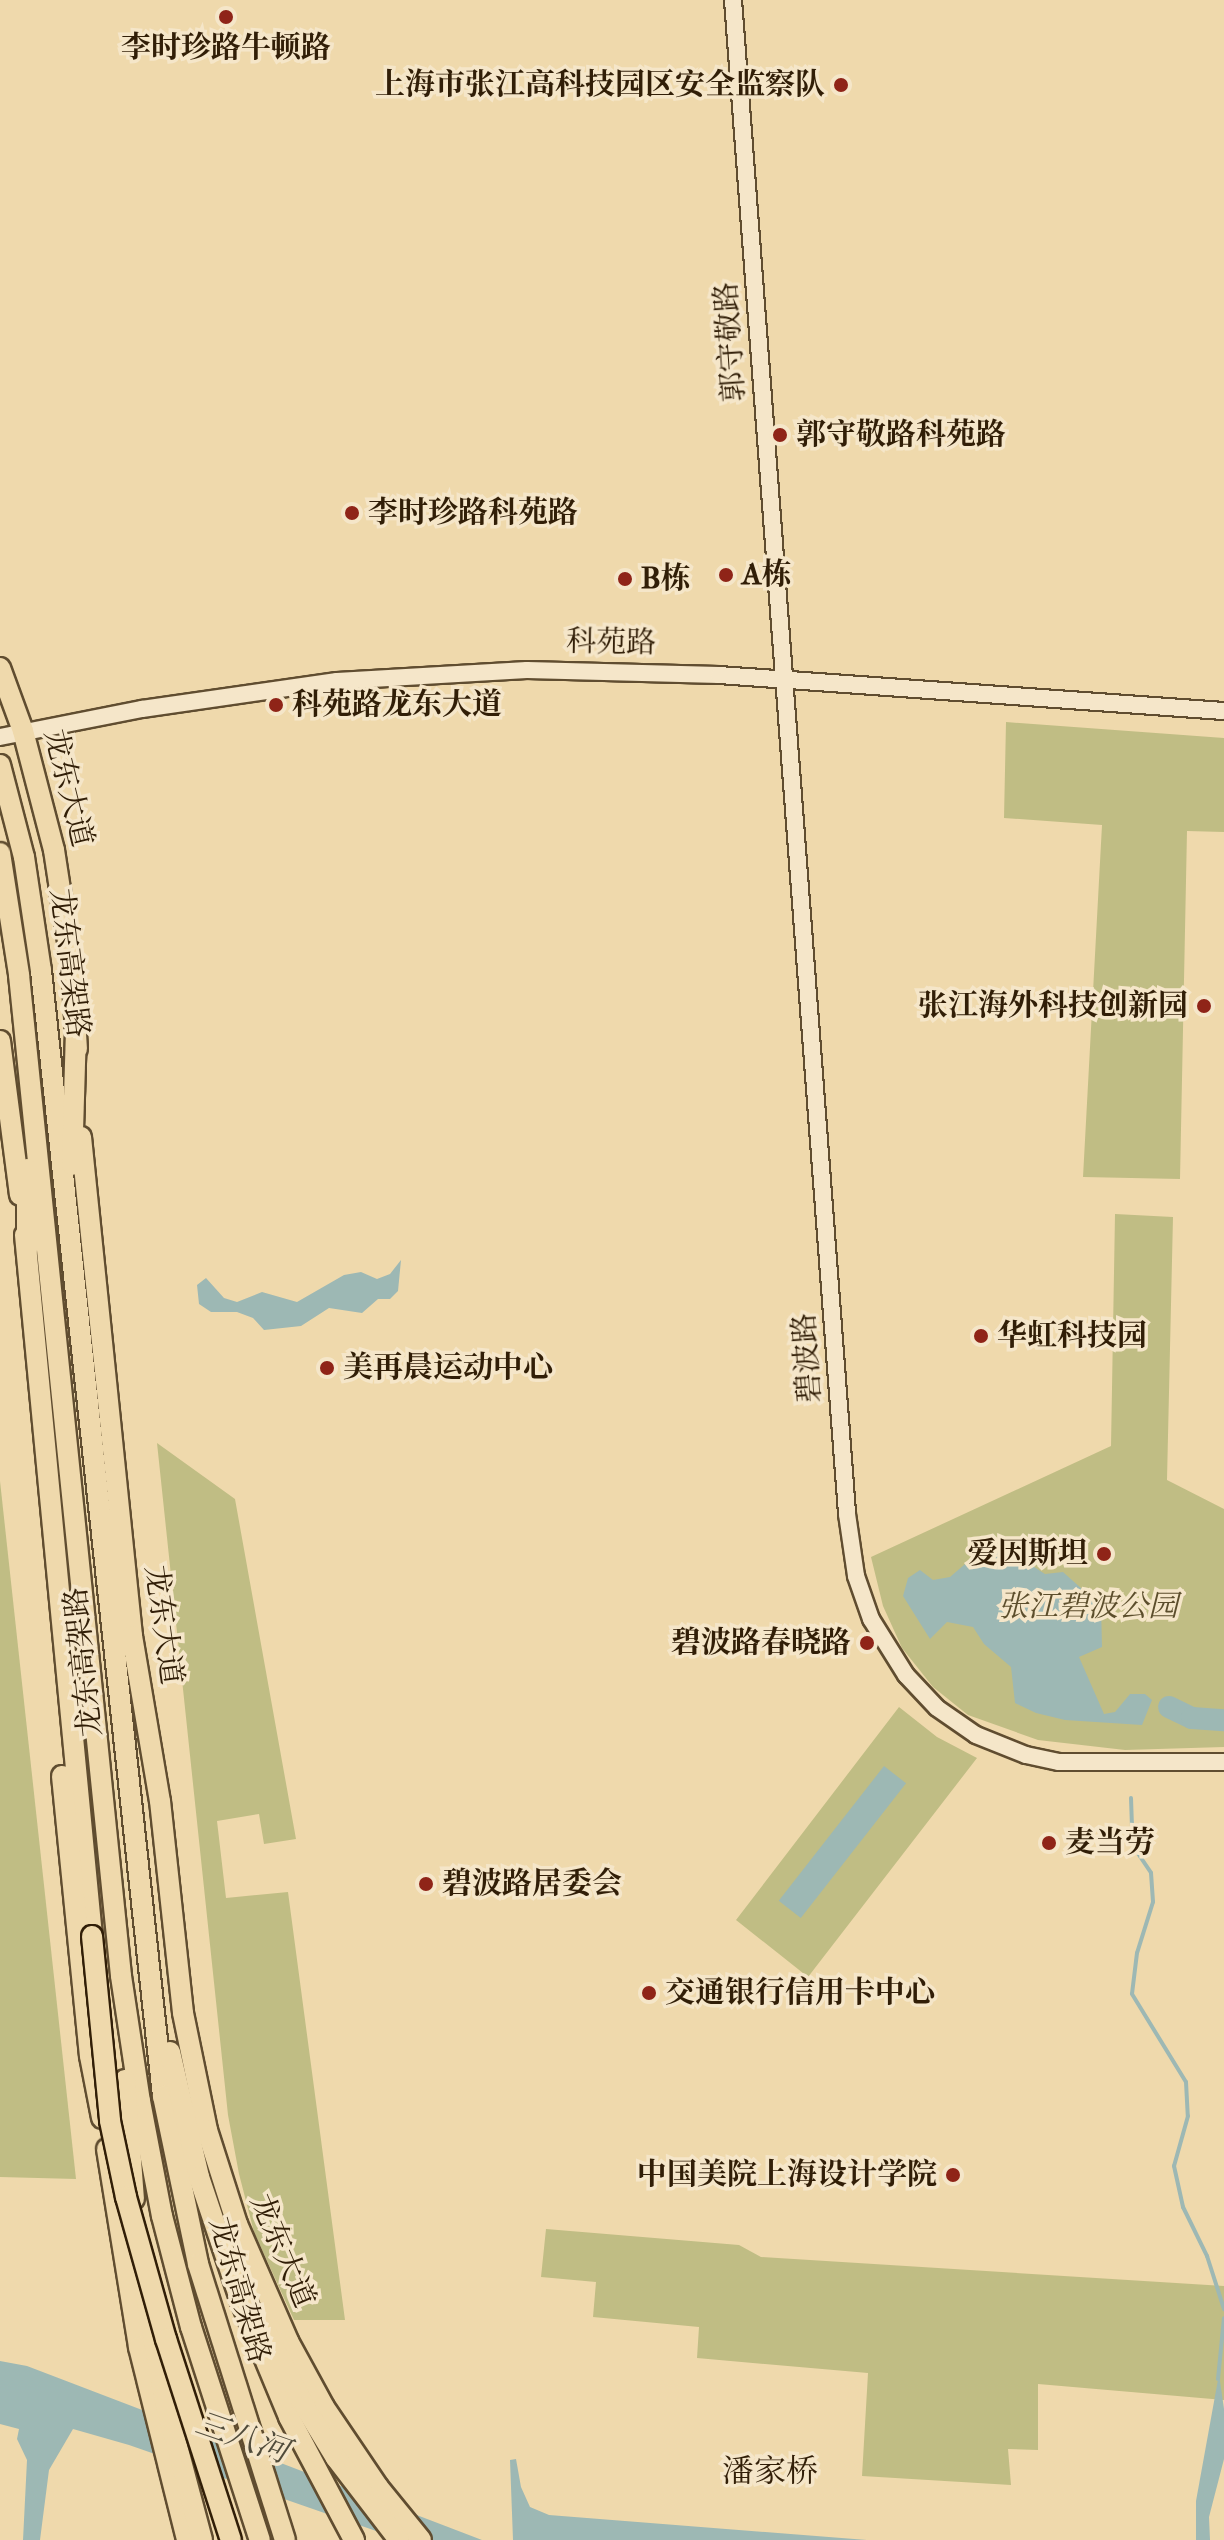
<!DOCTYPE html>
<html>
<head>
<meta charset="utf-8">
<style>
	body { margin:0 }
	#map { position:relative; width:1224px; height:2540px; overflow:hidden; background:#efd9ac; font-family:"IM FELL French Canon","Noto Serif SC",serif }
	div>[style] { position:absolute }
	.green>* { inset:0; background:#c0bd84 }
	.water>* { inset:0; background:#9db8b4; transform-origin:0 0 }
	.stream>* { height:4px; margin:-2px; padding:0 2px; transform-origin:2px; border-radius:2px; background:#9db8b4 }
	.river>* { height:22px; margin:-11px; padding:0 11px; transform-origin:11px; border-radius:11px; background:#9db8b4 }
	.roads { filter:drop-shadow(2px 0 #604d30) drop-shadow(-2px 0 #604d30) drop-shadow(0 2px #604d30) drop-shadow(0 -2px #604d30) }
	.tertiary>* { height:16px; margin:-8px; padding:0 8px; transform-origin:8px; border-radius:8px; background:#f5e6c9 }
	.primary>* { height:20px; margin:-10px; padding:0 10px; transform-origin:10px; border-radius:10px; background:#efd9ac }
	.trunk>* { height:20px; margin:-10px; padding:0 10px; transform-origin:10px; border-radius:10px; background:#efd9ac }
	.bridges { filter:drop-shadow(2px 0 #311e07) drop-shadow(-2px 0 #311e07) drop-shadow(0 2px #311e07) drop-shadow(0 -2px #311e07) }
	.primary-bridge>* { height:20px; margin:-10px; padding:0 10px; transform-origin:10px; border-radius:10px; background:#efd9ac }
	.dots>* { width:22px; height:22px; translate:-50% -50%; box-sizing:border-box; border:4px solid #f5e6c9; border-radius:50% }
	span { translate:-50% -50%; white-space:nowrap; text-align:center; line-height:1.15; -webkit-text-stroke:7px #f5e6c9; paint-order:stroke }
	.poi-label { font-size:30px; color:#311e07; font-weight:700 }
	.right { translate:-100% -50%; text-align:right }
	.left { translate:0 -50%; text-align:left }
	.street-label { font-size:30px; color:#311e07 }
	.park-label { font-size:30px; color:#5c4e2c; font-style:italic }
	.water-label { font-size:32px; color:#514c3b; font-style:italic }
	.neighbourhood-label { font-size:32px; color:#311e07 }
</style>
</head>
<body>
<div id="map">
	<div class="green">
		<div style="clip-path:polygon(1006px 722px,1224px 738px,1224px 832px,1187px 831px,1180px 1179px,1083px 1177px,1102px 825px,1004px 818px)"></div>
		<div style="clip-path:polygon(1115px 1214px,1173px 1217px,1167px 1480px,1224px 1509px,1224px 1747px,1125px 1750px,1038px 1740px,968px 1715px,933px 1687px,902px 1648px,883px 1606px,871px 1557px,1111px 1446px)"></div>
		<div style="clip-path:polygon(157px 1443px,235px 1499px,296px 1839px,264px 1844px,259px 1814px,217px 1821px,226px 1898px,288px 1892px,345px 2320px,294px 2320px,254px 2232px,239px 2174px,228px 2115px)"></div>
		<div style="clip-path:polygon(0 1481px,76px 2179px,0 2177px)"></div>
		<div style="clip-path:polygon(899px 1707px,937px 1737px,977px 1758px,808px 1977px,736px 1920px)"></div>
		<div style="clip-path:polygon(546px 2229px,739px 2245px,761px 2257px,1224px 2286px,1224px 2400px,1038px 2384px,1038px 2450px,1008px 2449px,1011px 2485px,862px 2476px,868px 2373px,697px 2358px,699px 2327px,593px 2317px,596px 2282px,541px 2277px)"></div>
	</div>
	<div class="water">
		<div style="clip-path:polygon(401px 1260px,398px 1291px,390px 1299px,378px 1299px,362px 1313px,329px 1308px,301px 1326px,264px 1330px,253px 1318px,237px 1312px,211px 1312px,199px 1304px,197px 1285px,206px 1278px,224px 1298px,237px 1302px,262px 1292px,297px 1302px,344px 1275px,361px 1272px,377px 1279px,390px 1274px)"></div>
		<div style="clip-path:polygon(1006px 1549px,1045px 1574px,1063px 1572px,1101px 1606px,1102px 1647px,1079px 1657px,1104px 1714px,1115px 1712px,1130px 1694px,1145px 1694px,1152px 1700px,1142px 1725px,1065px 1720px,1036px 1713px,1015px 1703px,1011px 1667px,984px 1644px,973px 1627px,947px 1622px,930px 1639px,903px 1596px,908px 1578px,920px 1570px,933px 1580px,950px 1577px,979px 1552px,984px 1559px)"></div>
		<div style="left:884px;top:1766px;width:28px;height:171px;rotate:38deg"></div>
		<div style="clip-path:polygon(0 2361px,27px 2366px,482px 2540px,402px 2540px,129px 2445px,73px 2429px,49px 2470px,40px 2540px,23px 2540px,27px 2460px,17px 2439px,19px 2429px,0 2424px)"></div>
		<div style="clip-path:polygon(1219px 2374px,1224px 2409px,1224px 2459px,1209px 2517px,1210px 2540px,1196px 2540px,1196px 2501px)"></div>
		<div style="clip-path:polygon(516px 2459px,521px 2487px,530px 2507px,549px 2515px,867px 2540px,513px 2540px,510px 2460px)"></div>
	</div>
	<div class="stream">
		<div style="left:1131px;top:1798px;width:37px;rotate:88deg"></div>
		<div style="left:1132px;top:1835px;width:18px;rotate:74deg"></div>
		<div style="left:1137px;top:1852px;width:25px;rotate:56deg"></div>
		<div style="left:1151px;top:1873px;width:29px;rotate:86deg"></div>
		<div style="left:1153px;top:1902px;width:53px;rotate:107.4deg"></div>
		<div style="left:1137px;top:1953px;width:41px;rotate:97deg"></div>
		<div style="left:1132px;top:1994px;width:103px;rotate:58.5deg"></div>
		<div style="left:1186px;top:2082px;width:34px;rotate:87deg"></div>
		<div style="left:1188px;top:2116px;width:52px;rotate:105.6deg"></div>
		<div style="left:1174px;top:2166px;width:42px;rotate:77.6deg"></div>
		<div style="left:1183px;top:2207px;width:55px;rotate:63.9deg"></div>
		<div style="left:1207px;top:2256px;width:56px;rotate:72.2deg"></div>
		<div style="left:1218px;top:2379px;width:61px;rotate:-84.4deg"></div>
	</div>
	<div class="river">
		<div style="left:1169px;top:1707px;width:25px;rotate:26deg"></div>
		<div style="left:1192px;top:1718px;width:32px;rotate:4deg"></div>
	</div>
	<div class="roads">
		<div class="tertiary">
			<div style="left:733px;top:0;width:1518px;rotate:85.69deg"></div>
			<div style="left:847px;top:1514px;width:63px;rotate:81.7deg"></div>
			<div style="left:856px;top:1576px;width:46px;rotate:70.8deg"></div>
			<div style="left:871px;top:1619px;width:66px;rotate:58deg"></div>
			<div style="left:906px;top:1675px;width:45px;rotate:46.8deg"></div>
			<div style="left:937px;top:1708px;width:47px;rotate:34.7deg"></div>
			<div style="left:976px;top:1735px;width:54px;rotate:21.8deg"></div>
			<div style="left:1026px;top:1755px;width:34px;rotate:12deg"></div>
			<div style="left:1059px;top:1762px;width:165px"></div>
			<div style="left:0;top:737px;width:145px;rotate:-11.2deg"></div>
			<div style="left:142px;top:709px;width:197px;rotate:-8.2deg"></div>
			<div style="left:337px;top:681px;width:190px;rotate:-3.3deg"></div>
			<div style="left:527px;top:670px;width:192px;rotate:1.5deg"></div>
			<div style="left:719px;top:675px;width:506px;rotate:4.08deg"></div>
		</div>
		<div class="primary">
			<div style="left:0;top:668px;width:67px;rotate:69.9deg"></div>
			<div style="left:23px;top:731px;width:123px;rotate:75.4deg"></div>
			<div style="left:54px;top:850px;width:119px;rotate:81.3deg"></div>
			<div style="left:72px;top:968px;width:81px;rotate:86.5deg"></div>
			<div style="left:0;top:1041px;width:155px;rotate:82.6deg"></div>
			<div style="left:81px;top:1137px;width:502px;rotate:84.16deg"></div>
			<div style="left:132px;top:1636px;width:167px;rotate:80.4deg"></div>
			<div style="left:160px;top:1801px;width:213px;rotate:83.8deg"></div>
			<div style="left:183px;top:2013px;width:119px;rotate:78.4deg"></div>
			<div style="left:207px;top:2130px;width:99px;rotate:72.3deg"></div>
			<div style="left:237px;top:2224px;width:128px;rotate:66.4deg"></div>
			<div style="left:288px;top:2341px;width:75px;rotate:61.4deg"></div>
			<div style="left:324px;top:2407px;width:97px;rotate:56deg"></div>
			<div style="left:378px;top:2487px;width:68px;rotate:50.9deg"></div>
			<div style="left:25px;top:1235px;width:704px;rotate:84.54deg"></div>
			<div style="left:62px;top:1776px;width:281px;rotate:84.3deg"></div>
			<div style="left:90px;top:2056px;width:63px;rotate:79deg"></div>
			<div style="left:107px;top:2149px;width:201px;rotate:80.8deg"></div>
			<div style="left:139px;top:2347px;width:199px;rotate:76deg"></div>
		</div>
		<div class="trunk">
			<div style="left:0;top:765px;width:95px;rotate:75.4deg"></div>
			<div style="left:24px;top:857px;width:115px;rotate:81.5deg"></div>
			<div style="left:41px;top:971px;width:1132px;rotate:83.81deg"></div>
			<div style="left:163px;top:2096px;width:172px;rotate:78.2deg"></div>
			<div style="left:198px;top:2264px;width:289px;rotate:72.5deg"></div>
			<div style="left:0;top:853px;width:123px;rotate:81.1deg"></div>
			<div style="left:19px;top:975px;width:1006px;rotate:84.18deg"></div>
			<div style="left:121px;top:1976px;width:126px;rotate:81.4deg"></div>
			<div style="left:140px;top:2101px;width:117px;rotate:79.2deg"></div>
			<div style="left:162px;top:2216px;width:115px;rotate:75.4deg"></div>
			<div style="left:191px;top:2327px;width:224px;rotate:72.1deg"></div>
			<div style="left:72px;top:1165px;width:133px;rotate:-88.3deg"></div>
			<div style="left:27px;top:1169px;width:81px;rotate:90deg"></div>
			<div style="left:170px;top:2052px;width:128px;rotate:76.9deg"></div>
			<div style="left:199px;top:2177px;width:129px;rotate:71.4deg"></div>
			<div style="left:240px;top:2299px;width:128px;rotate:67.4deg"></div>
			<div style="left:289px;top:2417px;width:139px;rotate:62.1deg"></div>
			<div style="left:125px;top:2080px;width:119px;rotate:85.7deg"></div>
			<div style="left:144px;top:2287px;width:112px;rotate:79.7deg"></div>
			<div style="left:164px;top:2397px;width:148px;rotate:75.1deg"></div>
			<div style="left:259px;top:2318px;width:100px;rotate:62.7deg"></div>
			<div style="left:305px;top:2407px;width:60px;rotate:58.7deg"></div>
			<div style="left:336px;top:2458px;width:103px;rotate:52.5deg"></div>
		</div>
	</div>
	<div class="bridges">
		<div class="primary-bridge">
			<div style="left:92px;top:1936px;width:186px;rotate:84.4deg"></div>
			<div style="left:110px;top:2121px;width:78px;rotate:78.1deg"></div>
			<div style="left:126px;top:2197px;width:148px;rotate:74.3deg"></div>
			<div style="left:166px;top:2339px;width:211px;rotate:72.1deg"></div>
		</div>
	</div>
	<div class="dots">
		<div style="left:226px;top:17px;background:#8f2418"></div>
		<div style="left:841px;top:85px;background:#8f2418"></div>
		<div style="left:780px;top:435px;background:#8f2418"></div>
		<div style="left:352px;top:513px;background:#8f2418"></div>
		<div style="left:726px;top:575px;background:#8f2418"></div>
		<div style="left:625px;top:579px;background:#8f2418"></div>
		<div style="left:276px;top:705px;background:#8f2418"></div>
		<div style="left:1204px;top:1006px;background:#8f2418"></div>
		<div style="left:981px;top:1336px;background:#8f2418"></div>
		<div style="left:327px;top:1368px;background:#8f2418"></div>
		<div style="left:1104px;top:1554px;background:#8f2418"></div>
		<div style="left:867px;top:1643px;background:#8f2418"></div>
		<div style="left:1049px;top:1843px;background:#8f2418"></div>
		<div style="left:426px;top:1884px;background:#8f2418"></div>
		<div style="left:649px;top:1993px;background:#8f2418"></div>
		<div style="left:953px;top:2175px;background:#8f2418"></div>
	</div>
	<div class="poi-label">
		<span style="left:226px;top:48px">李时珍路牛顿路</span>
		<span class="right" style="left:825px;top:85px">上海市张江高科技园区安全监察队</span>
		<span class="left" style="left:796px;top:435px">郭守敬路科苑路</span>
		<span class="left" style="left:368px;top:513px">李时珍路科苑路</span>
		<span class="left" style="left:742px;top:575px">A栋</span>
		<span class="left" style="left:641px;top:579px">B栋</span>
		<span class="left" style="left:292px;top:705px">科苑路龙东大道</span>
		<span class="right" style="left:1188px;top:1006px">张江海外科技创新园</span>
		<span class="left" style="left:997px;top:1336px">华虹科技园</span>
		<span class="left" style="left:343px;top:1368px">美再晨运动中心</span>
		<span class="right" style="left:1088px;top:1554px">爱因斯坦</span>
		<span class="right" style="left:851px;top:1643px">碧波路春晓路</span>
		<span class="left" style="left:1065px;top:1843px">麦当劳</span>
		<span class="left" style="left:442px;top:1884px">碧波路居委会</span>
		<span class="left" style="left:665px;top:1993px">交通银行信用卡中心</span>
		<span class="right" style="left:937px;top:2175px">中国美院上海设计学院</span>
	</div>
	<div class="street-label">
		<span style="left:731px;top:342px;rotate:-94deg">郭守敬路</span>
		<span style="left:611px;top:643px;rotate:1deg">科苑路</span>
		<span style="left:68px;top:788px;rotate:76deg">龙东大道</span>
		<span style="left:69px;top:963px;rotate:83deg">龙东高架路</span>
		<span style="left:808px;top:1358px;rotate:-94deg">碧波路</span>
		<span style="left:163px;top:1625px;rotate:82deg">龙东大道</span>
		<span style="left:84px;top:1662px;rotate:-96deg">龙东高架路</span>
		<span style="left:282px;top:2251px;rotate:67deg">龙东大道</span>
		<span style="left:239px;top:2290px;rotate:74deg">龙东高架路</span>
	</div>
	<div class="park-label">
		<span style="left:1088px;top:1607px">张江碧波公园</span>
	</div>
	<div class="water-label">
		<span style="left:242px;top:2438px;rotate:19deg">三八河</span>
	</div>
	<div class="neighbourhood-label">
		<span style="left:770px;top:2472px">潘家桥</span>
	</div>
</div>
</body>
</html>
